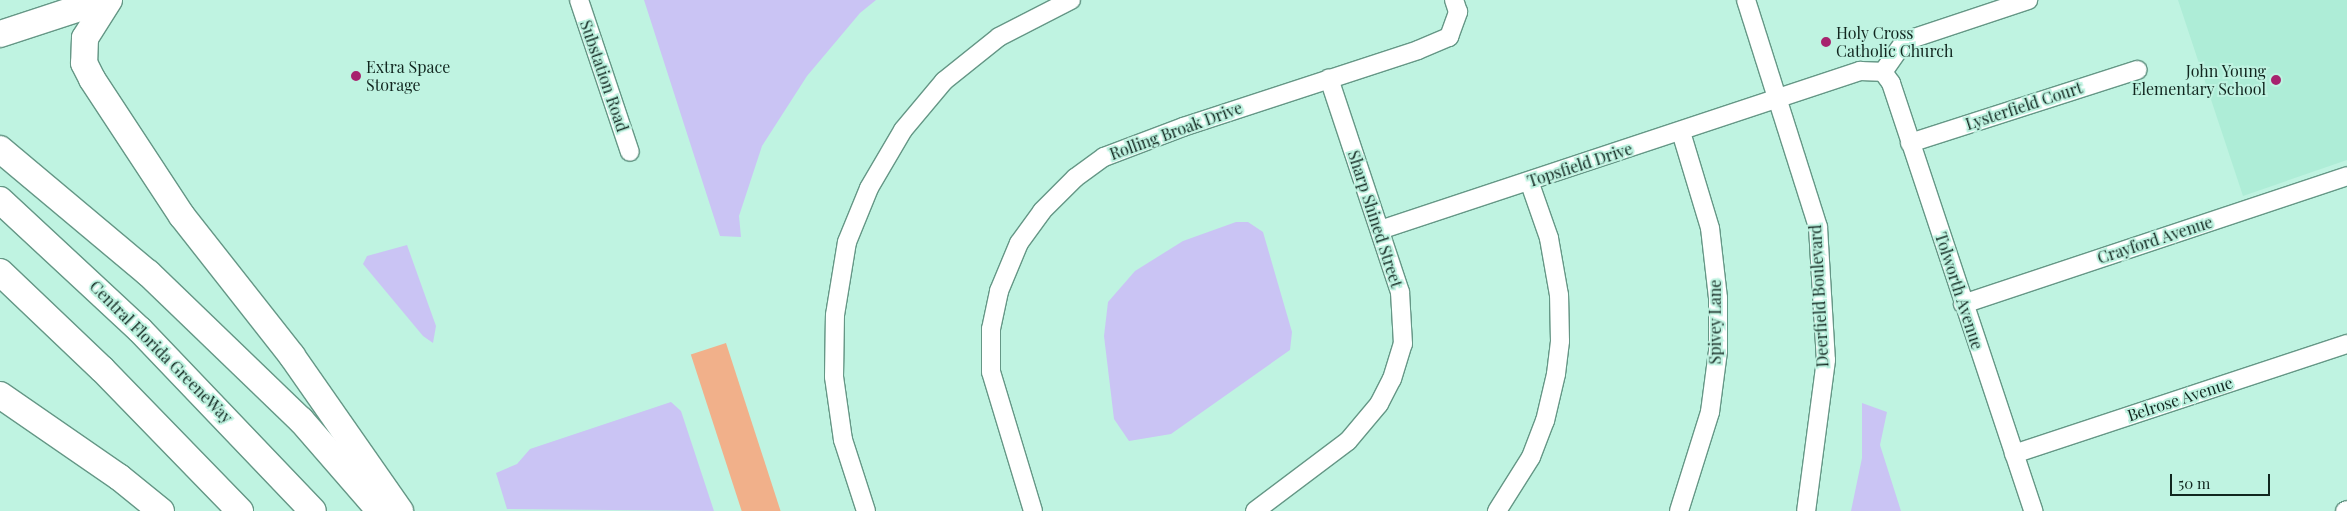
<!DOCTYPE html>
<html>
<head>
<meta charset="utf-8">
<style>
	body { margin:0 }
	#map { position:relative; width:2347px; height:511px; overflow:hidden; background:#bff3e1; font-family:"Playfair Display",serif }
	div>[style] { position:absolute }
	.built>* { inset:0; background:#aeedd7 }
	.green>* { inset:0; background:#f1b08a; transform-origin:0 0 }
	.water>* { inset:0; background:#cac4f4 }
	.roads { filter:drop-shadow(1px 0 #659786) drop-shadow(-1px 0 #659786) drop-shadow(0 1px #659786) drop-shadow(0 -1px #659786) }
	.minor>* { height:18px; margin:-9px; padding:0 9px; transform-origin:9px; border-radius:9px; background:#fff }
	.highway>* { height:26px; margin:-13px; padding:0 13px; transform-origin:13px; border-radius:13px; background:#fff }
	.dots>* { width:14px; height:14px; translate:-50% -50%; box-sizing:border-box; border:2px solid #bff3e1; border-radius:50% }
	span { translate:-50% -50%; white-space:nowrap; text-align:center; line-height:1.15; -webkit-text-stroke:4px #bff3e1; paint-order:stroke }
	.poi-label { font-size:16px; color:#11261f }
	.left { translate:0 -50%; text-align:left }
	.right { translate:-100% -50%; text-align:right }
	.street-label { font-size:16px; color:#11261f }
	.scale { position:absolute; left:2170px; top:474px; width:100px; height:22px; box-sizing:border-box; border:2px solid #11261f; border-top:0; padding-left:6px; font-size:15px; line-height:18px; white-space:nowrap; color:#11261f; -webkit-text-stroke:4px #bff3e1; paint-order:stroke }
</style>
</head>
<body>
<div id="map">
	<div class="built">
		<div style="clip-path:polygon(2178px 0,2347px 0,2347px 160px,2243px 196px)"></div>
	</div>
	<div class="green">
		<div style="left:726px;top:343px;width:177px;height:37px;rotate:72deg"></div>
	</div>
	<div class="water">
		<div style="clip-path:polygon(644px 0,876px 0,860px 13px,807px 76px,762px 146px,739px 216px,741px 237px,720px 236px)"></div>
		<div style="clip-path:polygon(1236px 222px,1248px 222px,1263px 232px,1292px 332px,1290px 350px,1171px 434px,1129px 441px,1114px 419px,1104px 336px,1108px 302px,1135px 271px,1183px 241px)"></div>
		<div style="clip-path:polygon(407px 245px,436px 326px,433px 343px,423px 336px,363px 264px,367px 256px)"></div>
		<div style="clip-path:polygon(671px 402px,681px 411px,714px 511px,507px 509px,496px 473px,517px 464px,530px 449px)"></div>
		<div style="clip-path:polygon(1862px 403px,1887px 412px,1880px 445px,1901px 511px,1851px 511px,1862px 458px)"></div>
	</div>
	<div class="roads">
		<div class="minor">
			<div style="left:579px;top:0;width:160px;rotate:71.5deg"></div>
			<div style="left:1746px;top:0;width:238px;rotate:72.4deg"></div>
			<div style="left:1818px;top:227px;width:133px;rotate:86.6deg"></div>
			<div style="left:1826px;top:360px;width:152px;rotate:97.5deg"></div>
			<div style="left:1883px;top:72px;width:14px;rotate:54deg"></div>
			<div style="left:1891px;top:83px;width:451px;rotate:71.6deg"></div>
			<div style="left:1883px;top:72px;width:38px;rotate:-55deg"></div>
			<div style="left:1905px;top:41px;width:130px;rotate:-18.4deg"></div>
			<div style="left:1910px;top:143px;width:239px;rotate:-17.8deg"></div>
			<div style="left:1380px;top:230px;width:506px;rotate:-18.33deg"></div>
			<div style="left:1860px;top:71px;width:23px;rotate:2deg"></div>
			<div style="left:1963px;top:304px;width:405px;rotate:-18.4deg"></div>
			<div style="left:2014px;top:454px;width:351px;rotate:-18.3deg"></div>
			<div style="left:866px;top:511px;width:75px;rotate:-107.9deg"></div>
			<div style="left:843px;top:440px;width:64px;rotate:-98.1deg"></div>
			<div style="left:834px;top:377px;width:62px;rotate:-89.1deg"></div>
			<div style="left:835px;top:315px;width:74px;rotate:-80.7deg"></div>
			<div style="left:847px;top:242px;width:58px;rotate:-67.8deg"></div>
			<div style="left:869px;top:188px;width:67px;rotate:-59.6deg"></div>
			<div style="left:903px;top:130px;width:64px;rotate:-50.1deg"></div>
			<div style="left:944px;top:81px;width:70px;rotate:-38.7deg"></div>
			<div style="left:999px;top:37px;width:81px;rotate:-27.2deg"></div>
			<div style="left:1033px;top:511px;width:145px;rotate:-106.8deg"></div>
			<div style="left:991px;top:372px;width:43px;rotate:-90deg"></div>
			<div style="left:991px;top:329px;width:39px;rotate:-78deg"></div>
			<div style="left:999px;top:291px;width:52px;rotate:-67.4deg"></div>
			<div style="left:1019px;top:243px;width:39px;rotate:-54deg"></div>
			<div style="left:1042px;top:211px;width:47px;rotate:-45deg"></div>
			<div style="left:1075px;top:178px;width:36px;rotate:-36deg"></div>
			<div style="left:1104px;top:157px;width:85px;rotate:-20.8deg"></div>
			<div style="left:1183px;top:127px;width:247px;rotate:-18.1deg"></div>
			<div style="left:1418px;top:50px;width:34px;rotate:-23deg"></div>
			<div style="left:1449px;top:37px;width:27px;rotate:-70deg"></div>
			<div style="left:1458px;top:12px;width:13px;rotate:-108deg"></div>
			<div style="left:1255px;top:511px;width:116px;rotate:-37deg"></div>
			<div style="left:1348px;top:441px;width:48px;rotate:-50deg"></div>
			<div style="left:1379px;top:404px;width:28px;rotate:-63deg"></div>
			<div style="left:1392px;top:379px;width:37px;rotate:-73deg"></div>
			<div style="left:1403px;top:344px;width:52px;rotate:-93.3deg"></div>
			<div style="left:1400px;top:292px;width:225px;rotate:-108.4deg"></div>
			<div style="left:1497px;top:511px;width:64px;rotate:-57.8deg"></div>
			<div style="left:1531px;top:457px;width:39px;rotate:-69deg"></div>
			<div style="left:1545px;top:421px;width:48px;rotate:-76.8deg"></div>
			<div style="left:1556px;top:374px;width:33px;rotate:-83deg"></div>
			<div style="left:1560px;top:341px;width:46px;rotate:-91.2deg"></div>
			<div style="left:1559px;top:295px;width:58px;rotate:-100deg"></div>
			<div style="left:1549px;top:238px;width:60px;rotate:-109.3deg"></div>
			<div style="left:1679px;top:511px;width:104px;rotate:-72.6deg"></div>
			<div style="left:1710px;top:412px;width:62px;rotate:-82.5deg"></div>
			<div style="left:1718px;top:351px;width:53px;rotate:-90deg"></div>
			<div style="left:1718px;top:298px;width:70px;rotate:-96.5deg"></div>
			<div style="left:1710px;top:228px;width:100px;rotate:-106.8deg"></div>
			<div style="left:2345px;top:511px;width:2px;rotate:-27deg"></div>
		</div>
		<div class="highway">
			<div style="left:109px;top:0;width:45px;rotate:122.3deg"></div>
			<div style="left:85px;top:38px;width:25px;rotate:92deg"></div>
			<div style="left:84px;top:63px;width:18px;rotate:63deg"></div>
			<div style="left:92px;top:79px;width:164px;rotate:56.7deg"></div>
			<div style="left:182px;top:216px;width:178px;rotate:51.8deg"></div>
			<div style="left:292px;top:356px;width:189px;rotate:55.1deg"></div>
			<div style="left:0;top:34px;width:109px;rotate:-18.1deg"></div>
			<div style="left:0;top:149px;width:193px;rotate:40deg"></div>
			<div style="left:148px;top:273px;width:212px;rotate:43.9deg"></div>
			<div style="left:301px;top:420px;width:121px;rotate:49deg"></div>
			<div style="left:0;top:200px;width:191px;rotate:42.9deg"></div>
			<div style="left:140px;top:330px;width:250px;rotate:46.3deg"></div>
			<div style="left:0;top:272px;width:141px;rotate:43.6deg"></div>
			<div style="left:102px;top:369px;width:198px;rotate:45.8deg"></div>
			<div style="left:0;top:395px;width:145px;rotate:34.6deg"></div>
			<div style="left:119px;top:477px;width:54px;rotate:39deg"></div>
		</div>
	</div>
	<div class="dots">
		<div style="left:1826px;top:42px;background:#a7236e"></div>
		<div style="left:356px;top:76px;background:#a7236e"></div>
		<div style="left:2276px;top:80px;background:#a7236e"></div>
	</div>
	<div class="poi-label">
		<span class="left" style="left:1836px;top:42px">Holy Cross<br>Catholic Church</span>
		<span class="left" style="left:366px;top:76px">Extra Space<br>Storage</span>
		<span class="right" style="left:2266px;top:80px">John Young<br>Elementary School</span>
	</div>
	<div class="street-label">
		<span style="left:604px;top:76px;rotate:71deg">Substation Road</span>
		<span style="left:2024px;top:106px;rotate:-18deg">Lysterfield Court</span>
		<span style="left:1176px;top:131px;rotate:-20deg">Rolling Broak Drive</span>
		<span style="left:1580px;top:165px;rotate:-18deg">Topsfield Drive</span>
		<span style="left:1375px;top:219px;rotate:72deg">Sharp Shined Street</span>
		<span style="left:2155px;top:240px;rotate:-18deg">Crayford Avenue</span>
		<span style="left:1959px;top:291px;rotate:72deg">Tolworth Avenue</span>
		<span style="left:1819px;top:296px;rotate:-93deg">Deerfield Boulevard</span>
		<span style="left:1715px;top:322px;rotate:-90deg">Spivey Lane</span>
		<span style="left:161px;top:352px;rotate:45deg">Central Florida GreeneWay</span>
		<span style="left:2180px;top:399px;rotate:-18deg">Belrose Avenue</span>
	</div>
	<div class="scale">50 m</div>
</div>
</body>
</html>
